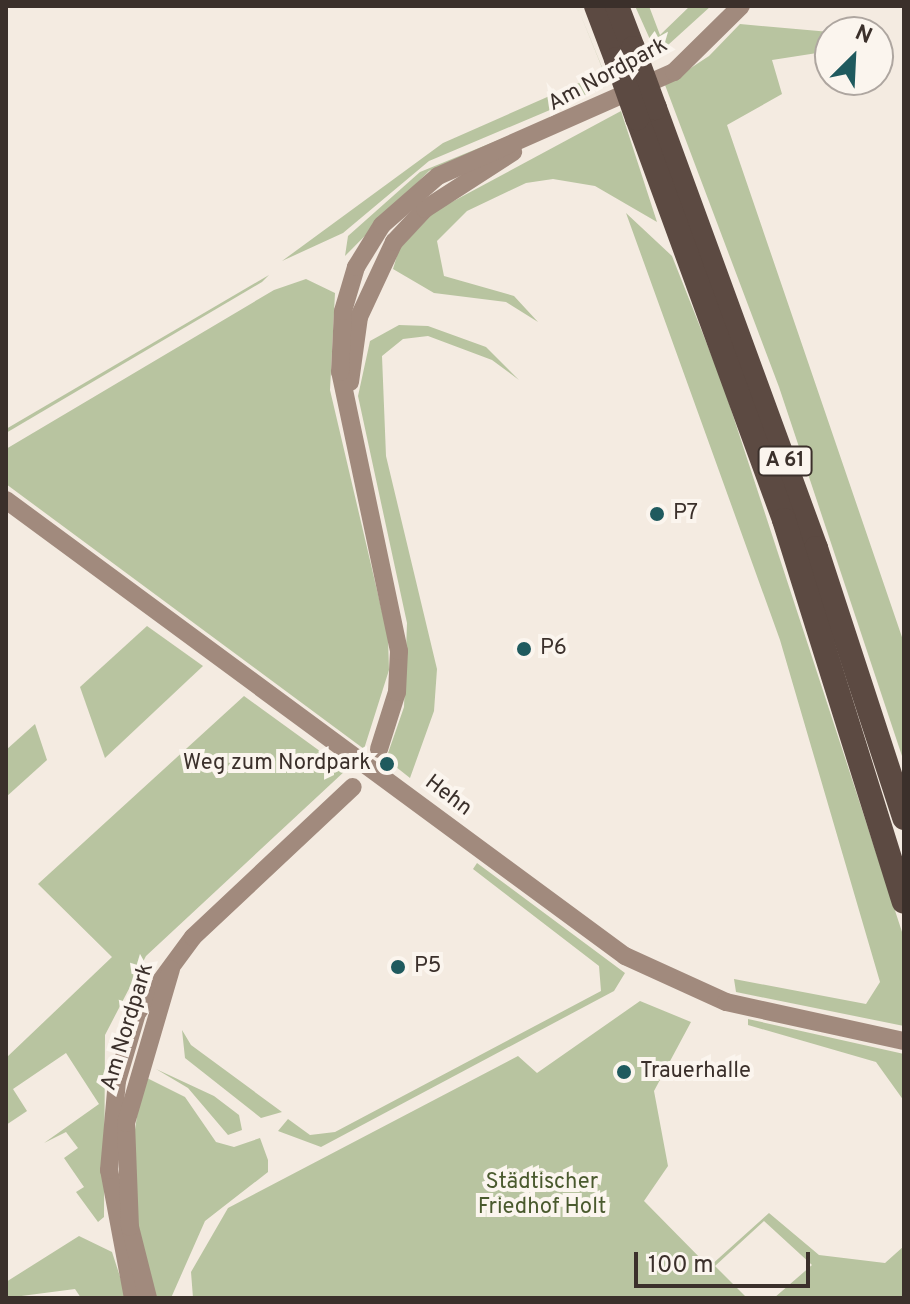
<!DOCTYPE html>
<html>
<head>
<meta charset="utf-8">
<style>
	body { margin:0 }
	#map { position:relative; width:910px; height:1304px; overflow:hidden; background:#f4ebe1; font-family:Overpass,sans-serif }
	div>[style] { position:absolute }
	.green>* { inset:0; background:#b8c4a0 }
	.secondary>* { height:18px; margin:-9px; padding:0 9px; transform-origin:9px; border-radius:9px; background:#a18a7d }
	.highway>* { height:24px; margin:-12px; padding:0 12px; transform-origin:12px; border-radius:12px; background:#5c4a42 }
	.highway-bridge>* { height:24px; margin:-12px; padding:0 12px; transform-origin:12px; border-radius:12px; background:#5c4a42 }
	.dots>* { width:22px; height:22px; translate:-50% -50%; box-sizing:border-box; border:4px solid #fbf5ee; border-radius:50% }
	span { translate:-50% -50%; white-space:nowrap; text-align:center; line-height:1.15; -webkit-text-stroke:8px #fbf5ee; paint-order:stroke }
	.shield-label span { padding:2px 6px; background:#fbf5ee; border:2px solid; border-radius:6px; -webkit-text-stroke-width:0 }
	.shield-label { font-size:20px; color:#3b302b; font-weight:700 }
	.street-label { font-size:22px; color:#3b302b }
	.poi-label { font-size:22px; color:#3b302b }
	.left { translate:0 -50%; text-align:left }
	.right { translate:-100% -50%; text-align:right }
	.park-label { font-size:22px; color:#4a5a2e }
	.frame { position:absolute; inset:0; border:8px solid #3b302b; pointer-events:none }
	.north { position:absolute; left:814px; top:16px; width:80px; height:80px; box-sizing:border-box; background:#fbf5ee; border:2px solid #aea6a0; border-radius:50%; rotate:24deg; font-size:22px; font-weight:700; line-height:32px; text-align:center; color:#3b302b }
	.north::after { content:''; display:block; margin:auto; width:28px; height:36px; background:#1f5a5e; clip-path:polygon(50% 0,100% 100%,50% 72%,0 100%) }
	.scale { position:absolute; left:634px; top:1252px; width:176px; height:36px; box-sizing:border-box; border:4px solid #3b302b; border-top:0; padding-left:10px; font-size:24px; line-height:28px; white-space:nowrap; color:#3b302b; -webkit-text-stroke:6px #fbf5ee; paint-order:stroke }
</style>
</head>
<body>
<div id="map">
	<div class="green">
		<div style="clip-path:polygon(577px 6px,609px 85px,429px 161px,343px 233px,282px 261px,443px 143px,604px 72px)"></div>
		<div style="clip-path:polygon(635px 6px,649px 6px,660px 35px,690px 6px,711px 6px,657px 55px)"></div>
		<div style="clip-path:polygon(740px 24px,830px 32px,830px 51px,772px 60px,782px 94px,727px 125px,904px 643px,904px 762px,779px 387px,665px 85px,709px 56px)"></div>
		<div style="clip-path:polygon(621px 111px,657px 222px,595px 186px,553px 179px,526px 183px,467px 211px,437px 241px,444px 276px,514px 296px,538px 322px,506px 302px,434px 293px,393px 269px,399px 249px,435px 211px)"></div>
		<div style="clip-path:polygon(530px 127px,429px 171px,345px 256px,348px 236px,420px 172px)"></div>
		<div style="clip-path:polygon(626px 213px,672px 256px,722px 382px,904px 938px,904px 1026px,736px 992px,734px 979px,866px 1004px,880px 982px,780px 640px)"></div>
		<div style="clip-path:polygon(269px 275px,262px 282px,6px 433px,6px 429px)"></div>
		<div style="clip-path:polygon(306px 279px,335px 293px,330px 390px,388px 637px,389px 670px,364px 749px,6px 484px,6px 449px,274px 290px)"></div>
		<div style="clip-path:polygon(399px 325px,428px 326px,486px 347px,519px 380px,492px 360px,428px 336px,403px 339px,382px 356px,386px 456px,437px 669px,434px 711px,410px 778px,386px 759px,404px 707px,407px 623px,358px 396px,370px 341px)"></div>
		<div style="clip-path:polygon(147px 626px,203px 666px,105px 758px,80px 687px)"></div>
		<div style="clip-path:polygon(244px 696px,346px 770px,146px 956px,105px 1035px,104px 1217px,98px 1222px,76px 1192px,84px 1187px,64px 1158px,78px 1148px,66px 1132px,44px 1143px,99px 1104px,66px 1053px,13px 1089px,27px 1111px,6px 1125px,6px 1058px,112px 957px,38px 884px)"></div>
		<div style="clip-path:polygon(35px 724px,47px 760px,6px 797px,6px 750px)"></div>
		<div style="clip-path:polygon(477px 863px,625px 973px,614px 991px,321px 1147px,278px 1131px,288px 1119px,310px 1135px,335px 1132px,601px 991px,599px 966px,473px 869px)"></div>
		<div style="clip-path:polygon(640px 1001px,691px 1022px,654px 1091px,668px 1166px,644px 1201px,709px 1267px,769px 1213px,819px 1255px,885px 1263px,904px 1246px,904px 1298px,774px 1298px,812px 1265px,764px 1221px,715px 1266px,747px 1298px,193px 1298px,191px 1272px,228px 1208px,518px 1056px,537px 1073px)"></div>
		<div style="clip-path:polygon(748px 1019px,904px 1054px,904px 1101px,876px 1062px,748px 1025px)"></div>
		<div style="clip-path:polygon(182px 1030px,191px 1045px,282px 1112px,261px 1118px,185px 1058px)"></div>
		<div style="clip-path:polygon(156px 1069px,214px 1096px,239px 1115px,242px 1130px,228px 1135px,188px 1088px)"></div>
		<div style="clip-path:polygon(143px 1076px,185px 1097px,216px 1142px,234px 1147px,260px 1138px,268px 1160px,268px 1172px,205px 1221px,171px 1298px,155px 1298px,135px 1211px,133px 1143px)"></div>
		<div style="clip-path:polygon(79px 1236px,112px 1252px,127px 1298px,81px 1298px,75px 1289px,6px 1298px,6px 1282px)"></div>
	</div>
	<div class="secondary">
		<div style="left:350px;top:382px;width:66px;rotate:-82.1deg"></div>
		<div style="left:359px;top:317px;width:83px;rotate:-65deg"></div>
		<div style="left:394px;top:242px;width:45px;rotate:-46.8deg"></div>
		<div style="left:425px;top:209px;width:105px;rotate:-32.9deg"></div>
		<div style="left:6px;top:500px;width:769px;rotate:36.38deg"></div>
		<div style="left:625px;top:956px;width:111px;rotate:24.5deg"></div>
		<div style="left:726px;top:1002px;width:182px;rotate:12.4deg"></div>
		<div style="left:379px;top:749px;width:60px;rotate:-72.5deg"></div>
		<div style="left:397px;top:692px;width:41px;rotate:-87.2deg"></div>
		<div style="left:399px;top:651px;width:285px;rotate:-101.9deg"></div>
		<div style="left:340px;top:372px;width:61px;rotate:-87.2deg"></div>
		<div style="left:343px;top:311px;width:46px;rotate:-73.5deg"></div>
		<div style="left:356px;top:267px;width:49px;rotate:-58.2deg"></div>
		<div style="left:382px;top:225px;width:74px;rotate:-41.2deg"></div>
		<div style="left:438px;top:176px;width:258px;rotate:-23.8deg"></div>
		<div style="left:674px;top:72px;width:94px;rotate:-44.6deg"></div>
		<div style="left:133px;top:1298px;width:130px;rotate:-100.6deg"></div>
		<div style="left:109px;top:1170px;width:89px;rotate:-84.9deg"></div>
		<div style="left:117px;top:1081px;width:71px;rotate:-73.6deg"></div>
		<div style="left:137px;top:1013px;width:94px;rotate:-53.6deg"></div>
		<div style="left:193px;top:937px;width:219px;rotate:-43.2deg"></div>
		<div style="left:148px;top:1298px;width:73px;rotate:-104.2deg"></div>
		<div style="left:130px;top:1227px;width:104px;rotate:-92.2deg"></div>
		<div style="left:126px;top:1123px;width:160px;rotate:-73.7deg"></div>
	</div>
	<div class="highway">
		<div style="left:596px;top:6px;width:57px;rotate:69.3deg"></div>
		<div style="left:617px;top:6px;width:45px;rotate:69.1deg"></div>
		<div style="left:655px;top:108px;width:469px;rotate:69.9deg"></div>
		<div style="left:816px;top:548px;width:284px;rotate:71.9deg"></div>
		<div style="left:637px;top:118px;width:428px;rotate:69.9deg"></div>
		<div style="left:784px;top:520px;width:400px;rotate:72.6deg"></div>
	</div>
	<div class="highway-bridge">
		<div style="left:633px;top:48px;width:64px;rotate:69.9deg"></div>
		<div style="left:616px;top:59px;width:63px;rotate:70.4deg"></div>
	</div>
	<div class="dots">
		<div style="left:657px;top:514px;background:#1f5a5e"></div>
		<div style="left:524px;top:649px;background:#1f5a5e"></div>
		<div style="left:387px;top:764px;background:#1f5a5e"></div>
		<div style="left:398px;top:967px;background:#1f5a5e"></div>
		<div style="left:624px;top:1072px;background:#1f5a5e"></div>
	</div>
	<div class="shield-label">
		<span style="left:785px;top:461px">A 61</span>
	</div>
	<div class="street-label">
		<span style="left:608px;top:75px;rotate:-28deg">Am Nordpark</span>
		<span style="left:448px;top:796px;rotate:37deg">Hehn</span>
		<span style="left:128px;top:1027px;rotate:-73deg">Am Nordpark</span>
	</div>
	<div class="poi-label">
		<span class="left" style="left:673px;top:514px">P7</span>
		<span class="left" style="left:540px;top:649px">P6</span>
		<span class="right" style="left:371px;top:764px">Weg zum Nordpark</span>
		<span class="left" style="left:414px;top:967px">P5</span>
		<span class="left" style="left:640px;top:1072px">Trauerhalle</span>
	</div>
	<div class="park-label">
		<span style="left:542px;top:1195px">Städtischer<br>Friedhof Holt</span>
	</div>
	<div class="frame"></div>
	<div class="north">N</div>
	<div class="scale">100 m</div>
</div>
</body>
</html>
